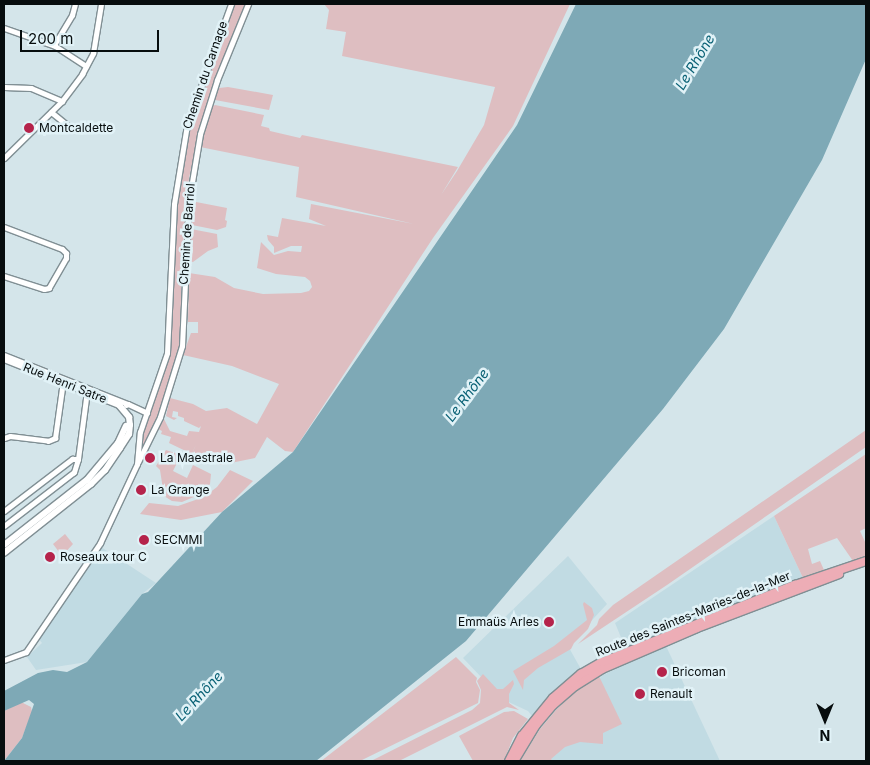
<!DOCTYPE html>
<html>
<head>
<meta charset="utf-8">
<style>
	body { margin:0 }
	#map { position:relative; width:870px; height:765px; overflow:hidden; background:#d4e5ea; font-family:Inter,sans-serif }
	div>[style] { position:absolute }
	.built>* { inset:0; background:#c1dbe3 }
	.green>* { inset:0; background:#debec1 }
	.water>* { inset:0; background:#7ea9b6 }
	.roads { filter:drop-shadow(1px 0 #808f94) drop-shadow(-1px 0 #808f94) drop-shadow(0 1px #808f94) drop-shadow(0 -1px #808f94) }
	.minor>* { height:5px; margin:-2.5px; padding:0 2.5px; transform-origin:2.5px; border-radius:2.5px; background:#fff }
	.tertiary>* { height:6px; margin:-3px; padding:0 3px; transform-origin:3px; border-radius:3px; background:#fff }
	.primary>* { height:8px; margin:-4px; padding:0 4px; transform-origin:4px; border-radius:4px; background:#edadb6 }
	.dots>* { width:14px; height:14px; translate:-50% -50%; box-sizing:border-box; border:2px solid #e1f2f7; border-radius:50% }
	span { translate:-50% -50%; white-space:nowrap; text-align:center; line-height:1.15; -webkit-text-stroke:5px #e1f2f7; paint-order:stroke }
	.street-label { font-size:12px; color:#070d0e }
	.poi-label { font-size:12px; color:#070d0e }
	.left { translate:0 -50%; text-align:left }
	.right { translate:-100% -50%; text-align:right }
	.water-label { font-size:14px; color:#096175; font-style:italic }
	.frame { position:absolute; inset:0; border:5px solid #070d0e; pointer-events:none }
	.north { position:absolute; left:800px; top:695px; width:50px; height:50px; -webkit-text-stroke:4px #e1f2f7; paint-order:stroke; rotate:180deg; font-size:14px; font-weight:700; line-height:20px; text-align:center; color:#070d0e }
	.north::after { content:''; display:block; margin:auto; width:18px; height:22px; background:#070d0e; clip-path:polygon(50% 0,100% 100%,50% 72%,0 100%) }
	.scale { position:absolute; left:20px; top:30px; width:139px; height:22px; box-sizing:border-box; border:2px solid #070d0e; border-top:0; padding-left:6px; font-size:15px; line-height:18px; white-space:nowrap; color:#070d0e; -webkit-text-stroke:4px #e1f2f7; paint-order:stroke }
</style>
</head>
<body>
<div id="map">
	<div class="built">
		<div style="clip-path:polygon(774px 516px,803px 578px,625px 647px,615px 623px)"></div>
		<div style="clip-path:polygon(101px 547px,156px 583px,142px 594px,87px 662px,36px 670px,27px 657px,42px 643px,38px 638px)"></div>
		<div style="clip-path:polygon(568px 556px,607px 604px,568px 646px,582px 671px,532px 716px,528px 711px,502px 699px,463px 658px)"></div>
		<div style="clip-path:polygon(666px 646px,720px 761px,552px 761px,540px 735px,603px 675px)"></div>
	</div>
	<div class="green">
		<div style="clip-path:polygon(233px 4px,246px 4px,201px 125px,189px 178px,182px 256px,180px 344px,160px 414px,144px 447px,141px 447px,140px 440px,169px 353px,174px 244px,179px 184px,185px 149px,196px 105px)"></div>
		<div style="clip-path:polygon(324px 4px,570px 4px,513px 126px,433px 238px,293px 452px,285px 451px,267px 437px,255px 458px,221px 465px,193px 452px,196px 444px,192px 454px,169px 443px,171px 437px,161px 434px,162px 431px,158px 429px,164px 419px,170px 431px,187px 436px,189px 431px,199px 432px,201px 426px,199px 428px,184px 421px,184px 418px,178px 416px,178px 412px,173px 411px,172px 417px,177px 418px,174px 420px,166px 416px,170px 398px,193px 404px,206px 411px,227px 408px,257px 424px,279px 384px,232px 366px,183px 355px,191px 333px,198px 333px,198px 322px,188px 322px,189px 273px,215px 277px,234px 288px,263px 294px,301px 293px,309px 291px,312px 287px,310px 281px,305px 277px,276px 274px,257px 268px,261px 242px,274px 255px,288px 251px,301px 252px,302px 246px,291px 246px,274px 253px,274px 247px,268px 240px,267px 235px,278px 237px,282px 218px,326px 226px,309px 219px,311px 204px,414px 224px,296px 197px,299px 167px,200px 147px,212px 107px,215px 105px,264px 115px,261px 126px,269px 128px,270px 131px,300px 138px,302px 135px,458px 167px,441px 195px,457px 171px,484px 125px,495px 87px,342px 56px,346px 32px,326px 29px,329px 10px)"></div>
		<div style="clip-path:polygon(228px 87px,273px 95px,269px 110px,215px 100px,219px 88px)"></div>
		<div style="clip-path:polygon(191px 201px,227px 208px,225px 220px,227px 221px,226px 227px,217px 230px,192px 225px,189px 220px)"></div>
		<div style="clip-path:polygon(191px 229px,217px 234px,218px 247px,208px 251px,193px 262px,188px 261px,189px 232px)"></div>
		<div style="clip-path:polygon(866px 430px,866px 447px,667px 585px,578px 644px,597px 625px,599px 619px,613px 605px)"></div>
		<div style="clip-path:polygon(166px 450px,181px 455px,173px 471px,187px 478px,193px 465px,211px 474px,210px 484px,203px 493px,182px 502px,172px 501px,164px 496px,160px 470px,156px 466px)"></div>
		<div style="clip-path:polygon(866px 454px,866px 528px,860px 531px,866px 544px,866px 557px,853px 561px,837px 538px,808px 549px,812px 564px,820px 561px,824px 570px,803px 578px,774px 516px)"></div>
		<div style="clip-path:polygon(230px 470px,253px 481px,222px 512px,181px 520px,140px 514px,149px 503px,178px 506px,204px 497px,217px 487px)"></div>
		<div style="clip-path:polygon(65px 534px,73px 544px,62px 556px,53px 544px)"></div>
		<div style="clip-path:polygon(584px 602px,592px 608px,594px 615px,588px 629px,574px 643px,571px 649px,538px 668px,524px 680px,523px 690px,513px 671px,554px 646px,587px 620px,583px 604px)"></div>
		<div style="clip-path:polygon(456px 657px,477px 678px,476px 682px,480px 690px,478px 703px,360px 761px,321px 761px)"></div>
		<div style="clip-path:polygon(483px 674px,497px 689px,503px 689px,513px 680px,514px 684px,509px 694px,509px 703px,519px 710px,507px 707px,399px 761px,371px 761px,472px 710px,480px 703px,481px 690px,477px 681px)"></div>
		<div style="clip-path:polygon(598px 674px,622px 724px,603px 733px,603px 744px,580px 742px,565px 747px,551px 759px,553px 761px,520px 761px,540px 729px,556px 710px,576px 690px)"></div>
		<div style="clip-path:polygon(21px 702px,31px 707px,32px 712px,22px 738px,4px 761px,4px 711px)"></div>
		<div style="clip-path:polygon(514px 711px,528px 719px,513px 738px,504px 761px,473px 761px,459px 736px,504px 712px)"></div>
	</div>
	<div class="water">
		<div style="clip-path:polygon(576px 4px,866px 4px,866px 59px,822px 160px,724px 329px,663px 409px,466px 641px,316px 761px,4px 761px,22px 738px,34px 704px,29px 700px,4px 711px,4px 691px,38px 673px,53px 670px,67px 672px,87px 662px,142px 594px,148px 592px,222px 512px,293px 452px,517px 125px)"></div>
	</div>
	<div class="roads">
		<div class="minor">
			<div style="left:4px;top:28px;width:54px;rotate:19.4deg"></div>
			<div style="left:55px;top:46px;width:37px;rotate:33deg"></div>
			<div style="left:54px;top:45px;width:35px;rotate:-59deg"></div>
			<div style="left:72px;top:15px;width:11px;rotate:-75deg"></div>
			<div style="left:4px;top:87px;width:27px;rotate:2deg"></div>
			<div style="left:31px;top:88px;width:34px;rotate:23deg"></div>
			<div style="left:51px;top:112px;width:22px;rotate:39deg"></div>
			<div style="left:4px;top:158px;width:81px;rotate:-44.5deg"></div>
			<div style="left:62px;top:101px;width:34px;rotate:-53deg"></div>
			<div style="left:82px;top:74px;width:24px;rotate:-62deg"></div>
			<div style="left:93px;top:53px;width:50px;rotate:-80.7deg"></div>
			<div style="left:4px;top:227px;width:62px;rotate:20.8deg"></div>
			<div style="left:62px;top:249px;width:6px;rotate:45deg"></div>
			<div style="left:66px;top:253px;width:5px;rotate:90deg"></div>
			<div style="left:66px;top:258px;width:34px;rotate:120deg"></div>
			<div style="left:49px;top:288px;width:5px;rotate:169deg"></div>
			<div style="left:44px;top:289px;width:42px;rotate:-162deg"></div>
			<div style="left:4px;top:355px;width:133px;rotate:21.6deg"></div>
			<div style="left:126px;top:405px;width:2px;rotate:-27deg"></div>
			<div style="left:128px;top:404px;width:21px;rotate:25deg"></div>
			<div style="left:4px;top:438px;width:6px;rotate:-18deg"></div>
			<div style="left:10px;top:436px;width:38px;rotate:7deg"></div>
			<div style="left:48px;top:441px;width:8px;rotate:-23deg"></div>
			<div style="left:55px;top:438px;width:58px;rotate:-82deg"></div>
			<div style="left:78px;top:459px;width:69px;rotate:-82.5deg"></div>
			<div style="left:138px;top:462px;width:50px;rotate:-63.9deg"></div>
			<div style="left:160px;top:417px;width:74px;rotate:-72.8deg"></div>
			<div style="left:182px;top:346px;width:146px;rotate:-87.3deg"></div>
			<div style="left:189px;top:200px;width:67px;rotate:-80.5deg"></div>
			<div style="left:200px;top:134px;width:57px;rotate:-72.5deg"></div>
			<div style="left:217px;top:80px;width:82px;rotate:-67.8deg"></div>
			<div style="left:4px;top:511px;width:86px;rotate:-37.4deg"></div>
			<div style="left:72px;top:459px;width:6px"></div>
			<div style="left:78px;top:459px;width:14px;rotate:107deg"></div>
			<div style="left:74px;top:472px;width:88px;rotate:142.4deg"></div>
			<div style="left:4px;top:660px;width:23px;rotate:-20deg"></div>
			<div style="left:26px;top:652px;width:132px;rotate:-55.8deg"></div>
			<div style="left:100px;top:543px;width:87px;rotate:-64.9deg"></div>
			<div style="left:137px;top:464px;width:32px;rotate:-85deg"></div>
			<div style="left:140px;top:432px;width:83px;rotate:-71.1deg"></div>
			<div style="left:167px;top:353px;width:149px;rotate:-87.3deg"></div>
			<div style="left:174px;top:204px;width:80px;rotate:-80.7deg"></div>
			<div style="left:187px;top:125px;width:129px;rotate:-70deg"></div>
		</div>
		<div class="tertiary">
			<div style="left:4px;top:359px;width:124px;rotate:21.8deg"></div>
			<div style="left:119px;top:405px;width:16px;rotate:50deg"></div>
			<div style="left:129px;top:417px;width:8px;rotate:83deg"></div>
			<div style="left:130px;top:425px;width:9px;rotate:96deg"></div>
			<div style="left:129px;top:434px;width:17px;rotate:123deg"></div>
			<div style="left:120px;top:448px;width:27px;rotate:124deg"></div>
			<div style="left:105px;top:470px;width:20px;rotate:135deg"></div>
			<div style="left:91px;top:484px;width:111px;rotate:141.6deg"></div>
			<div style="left:4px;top:545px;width:105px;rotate:-38.1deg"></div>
			<div style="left:87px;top:480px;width:48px;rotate:-50deg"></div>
			<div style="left:118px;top:443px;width:19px;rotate:-65deg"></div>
		</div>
		<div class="primary">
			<div style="left:516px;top:758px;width:39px;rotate:-59deg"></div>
			<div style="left:536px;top:725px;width:26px;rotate:-50deg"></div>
			<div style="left:553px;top:705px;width:29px;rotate:-41deg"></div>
			<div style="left:575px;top:686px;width:32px;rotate:-32deg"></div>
			<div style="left:602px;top:669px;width:103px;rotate:-23.3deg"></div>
			<div style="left:697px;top:628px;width:152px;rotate:-20.8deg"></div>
			<div style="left:509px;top:761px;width:28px;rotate:-63deg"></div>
			<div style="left:522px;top:736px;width:49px;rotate:-50.8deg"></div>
			<div style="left:553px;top:698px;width:37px;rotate:-41deg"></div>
			<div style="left:581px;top:674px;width:24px;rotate:-30deg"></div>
			<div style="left:602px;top:662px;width:208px;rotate:-21.8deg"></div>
			<div style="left:795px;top:585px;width:75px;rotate:-18.7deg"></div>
		</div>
	</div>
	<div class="dots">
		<div style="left:29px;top:128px;background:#b5234b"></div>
		<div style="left:150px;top:458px;background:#b5234b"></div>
		<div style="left:141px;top:490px;background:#b5234b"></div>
		<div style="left:144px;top:540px;background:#b5234b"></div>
		<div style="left:50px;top:557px;background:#b5234b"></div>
		<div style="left:549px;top:622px;background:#b5234b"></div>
		<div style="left:662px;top:672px;background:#b5234b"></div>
		<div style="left:640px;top:694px;background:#b5234b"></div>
	</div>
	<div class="street-label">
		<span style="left:205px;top:75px;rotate:-71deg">Chemin du Carnage</span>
		<span style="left:187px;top:234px;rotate:-86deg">Chemin de Barriol</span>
		<span style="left:65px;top:383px;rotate:22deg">Rue Henri Satre</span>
		<span style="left:693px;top:614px;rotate:-22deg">Route des Saintes-Maries-de-la-Mer</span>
	</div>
	<div class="poi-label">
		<span class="left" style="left:39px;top:128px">Montcaldette</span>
		<span class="left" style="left:160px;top:458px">La Maestrale</span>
		<span class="left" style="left:151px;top:490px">La Grange</span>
		<span class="left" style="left:154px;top:540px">SECMMI</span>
		<span class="left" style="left:60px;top:557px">Roseaux tour C</span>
		<span class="right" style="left:539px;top:622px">Emmaüs Arles</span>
		<span class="left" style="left:672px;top:672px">Bricoman</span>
		<span class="left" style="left:650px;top:694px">Renault</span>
	</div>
	<div class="water-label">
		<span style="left:695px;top:62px;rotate:-59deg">Le Rhône</span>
		<span style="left:467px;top:395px;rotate:-53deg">Le Rhône</span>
		<span style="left:199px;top:696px;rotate:-47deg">Le Rhône</span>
	</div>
	<div class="frame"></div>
	<div class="north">N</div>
	<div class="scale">200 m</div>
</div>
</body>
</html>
